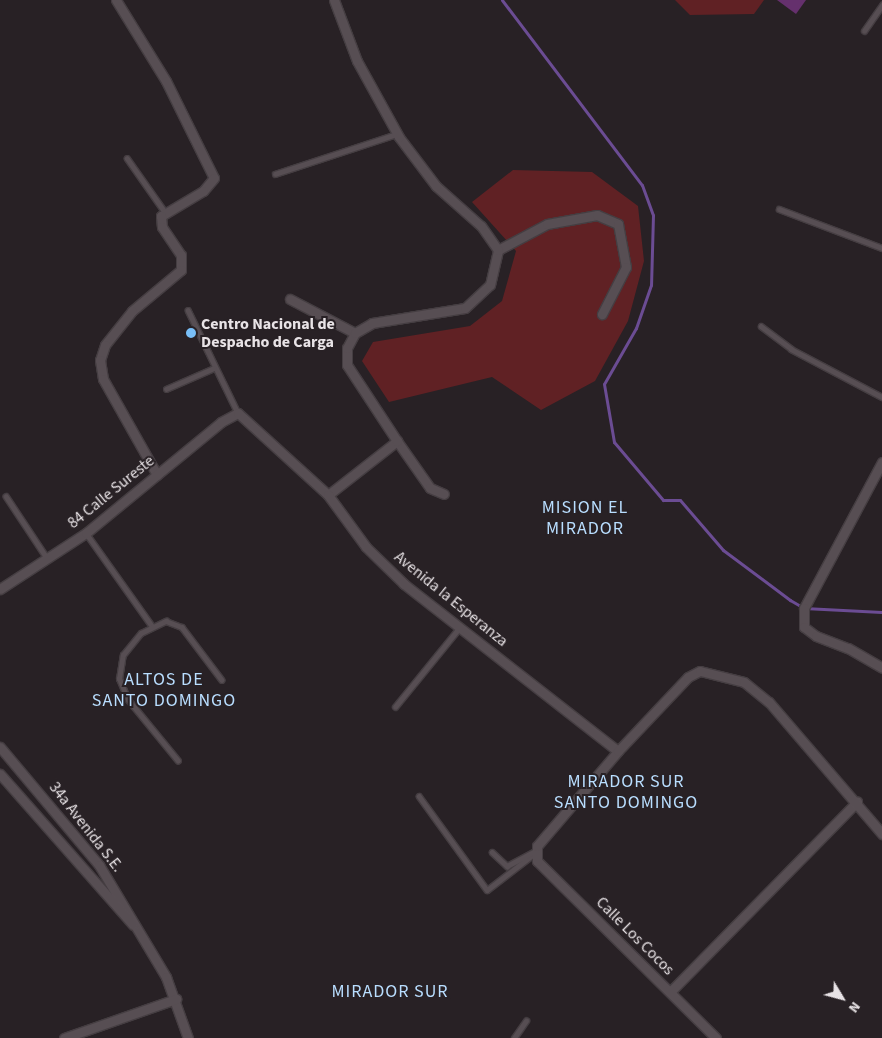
<!DOCTYPE html>
<html>
<head>
<meta charset="utf-8">
<style>
	body { margin:0 }
	#map { position:relative; width:882px; height:1038px; overflow:hidden; background:#282125; font-family:"Source Sans 3",sans-serif }
	div>[style] { position:absolute }
	.green>* { inset:0; background:#602124 }
	.stream>* { height:3px; margin:-1.5px; padding:0 1.5px; transform-origin:1.5px; border-radius:1.5px; background:#6b4c93 }
	.building>* { inset:0; background:#65306d }
	.roads { filter:drop-shadow(1px 0 #453e42) drop-shadow(-1px 0 #453e42) drop-shadow(0 1px #453e42) drop-shadow(0 -1px #453e42) }
	.service>* { height:4.5px; margin:-2.25px; padding:0 2.25px; transform-origin:2.25px; border-radius:2.25px; background:#574e53 }
	.minor>* { height:9px; margin:-4.5px; padding:0 4.5px; transform-origin:4.5px; border-radius:4.5px; background:#574e53 }
	.dots>* { width:14px; height:14px; translate:-50% -50%; box-sizing:border-box; border:2px solid #282125; border-radius:50% }
	span { translate:-50% -50%; white-space:nowrap; text-align:center; line-height:1.15; -webkit-text-stroke:4px #282125; paint-order:stroke }
	.poi-label { font-size:16px; color:#e8e3e6; font-weight:700 }
	.left { translate:0 -50%; text-align:left }
	.street-label { font-size:16px; color:#e8e3e6 }
	.neighbourhood-label { font-size:18px; color:#b9deff; letter-spacing:1px }
	.north { position:absolute; left:817px; top:973px; width:50px; height:50px; -webkit-text-stroke:4px #282125; paint-order:stroke; rotate:127deg; font-size:14px; font-weight:700; line-height:20px; text-align:center; color:#e8e3e6 }
	.north::after { content:''; display:block; margin:auto; width:18px; height:22px; background:#e8e3e6; clip-path:polygon(50% 0,100% 100%,50% 72%,0 100%) }
</style>
</head>
<body>
<div id="map">
	<div class="green">
		<div style="clip-path:polygon(675px 0,764px 0,754px 14px,690px 15px)"></div>
		<div style="clip-path:polygon(513px 170px,592px 172px,638px 206px,644px 261px,628px 321px,595px 381px,541px 410px,492px 377px,389px 402px,362px 361px,373px 342px,470px 326px,502px 301px,516px 251px,472px 202px)"></div>
	</div>
	<div class="stream">
		<div style="left:502px;top:0;width:232px;rotate:52.9deg"></div>
		<div style="left:642px;top:185px;width:32px;rotate:70deg"></div>
		<div style="left:653px;top:215px;width:70px;rotate:91.6deg"></div>
		<div style="left:651px;top:285px;width:46px;rotate:109.2deg"></div>
		<div style="left:636px;top:328px;width:64px;rotate:119.7deg"></div>
		<div style="left:604px;top:384px;width:59px;rotate:80.2deg"></div>
		<div style="left:614px;top:442px;width:76px;rotate:49.8deg"></div>
		<div style="left:663px;top:500px;width:17px"></div>
		<div style="left:680px;top:500px;width:66px;rotate:49.3deg"></div>
		<div style="left:723px;top:550px;width:84px;rotate:36.7deg"></div>
		<div style="left:790px;top:600px;width:16px;rotate:30deg"></div>
		<div style="left:804px;top:608px;width:78px;rotate:2.9deg"></div>
	</div>
	<div class="building">
		<div style="clip-path:polygon(777px 0,806px 0,796px 14px)"></div>
	</div>
	<div class="roads">
		<div class="service">
			<div style="left:864px;top:31px;width:32px;rotate:-55deg"></div>
			<div style="left:127px;top:158px;width:66px;rotate:54.9deg"></div>
			<div style="left:275px;top:174px;width:128px;rotate:-18.2deg"></div>
			<div style="left:779px;top:209px;width:110px;rotate:20.7deg"></div>
			<div style="left:188px;top:310px;width:114px;rotate:64.1deg"></div>
			<div style="left:761px;top:326px;width:38px;rotate:37deg"></div>
			<div style="left:791px;top:349px;width:103px;rotate:27.8deg"></div>
			<div style="left:166px;top:389px;width:52px;rotate:-23.6deg"></div>
			<div style="left:6px;top:496px;width:74px;rotate:56.5deg"></div>
			<div style="left:86px;top:533px;width:114px;rotate:54.6deg"></div>
			<div style="left:395px;top:707px;width:103px;rotate:-50.9deg"></div>
			<div style="left:178px;top:761px;width:79px;rotate:-129.3deg"></div>
			<div style="left:128px;top:700px;width:23px;rotate:-113deg"></div>
			<div style="left:119px;top:679px;width:24px;rotate:-81deg"></div>
			<div style="left:123px;top:655px;width:28px;rotate:-51deg"></div>
			<div style="left:141px;top:633px;width:28px;rotate:-26deg"></div>
			<div style="left:166px;top:621px;width:17px;rotate:21deg"></div>
			<div style="left:182px;top:627px;width:66px;rotate:53deg"></div>
			<div style="left:419px;top:796px;width:116px;rotate:54.1deg"></div>
			<div style="left:487px;top:890px;width:61px;rotate:-37.6deg"></div>
			<div style="left:492px;top:852px;width:21px;rotate:43deg"></div>
			<div style="left:507px;top:866px;width:32px;rotate:-28deg"></div>
			<div style="left:514px;top:1038px;width:21px;rotate:-55deg"></div>
		</div>
		<div class="minor">
			<div style="left:116px;top:0;width:95px;rotate:58.3deg"></div>
			<div style="left:166px;top:81px;width:108px;rotate:63.7deg"></div>
			<div style="left:214px;top:178px;width:17px;rotate:130deg"></div>
			<div style="left:203px;top:191px;width:49px;rotate:149.2deg"></div>
			<div style="left:161px;top:216px;width:11px;rotate:85deg"></div>
			<div style="left:162px;top:227px;width:34px;rotate:56deg"></div>
			<div style="left:181px;top:255px;width:15px;rotate:90deg"></div>
			<div style="left:181px;top:270px;width:64px;rotate:140.1deg"></div>
			<div style="left:132px;top:311px;width:43px;rotate:128.5deg"></div>
			<div style="left:105px;top:345px;width:16px;rotate:108deg"></div>
			<div style="left:100px;top:360px;width:19px;rotate:81deg"></div>
			<div style="left:103px;top:379px;width:110px;rotate:60.6deg"></div>
			<div style="left:498px;top:250px;width:55px;rotate:-28deg"></div>
			<div style="left:547px;top:224px;width:51px;rotate:-10.2deg"></div>
			<div style="left:597px;top:215px;width:23px;rotate:23deg"></div>
			<div style="left:618px;top:224px;width:44px;rotate:79.5deg"></div>
			<div style="left:626px;top:267px;width:53px;rotate:117.1deg"></div>
			<div style="left:290px;top:299px;width:73px;rotate:27.6deg"></div>
			<div style="left:397px;top:441px;width:57px;rotate:54.9deg"></div>
			<div style="left:430px;top:488px;width:15px;rotate:23deg"></div>
			<div style="left:882px;top:462px;width:166px;rotate:118.1deg"></div>
			<div style="left:804px;top:608px;width:19px;rotate:90deg"></div>
			<div style="left:804px;top:627px;width:15px;rotate:37deg"></div>
			<div style="left:816px;top:636px;width:34px;rotate:21deg"></div>
			<div style="left:848px;top:648px;width:39px;rotate:30deg"></div>
			<div style="left:328px;top:495px;width:88px;rotate:-38deg"></div>
			<div style="left:397px;top:441px;width:91px;rotate:-123.3deg"></div>
			<div style="left:347px;top:365px;width:17px;rotate:-90deg"></div>
			<div style="left:347px;top:348px;width:17px;rotate:-62deg"></div>
			<div style="left:355px;top:333px;width:20px;rotate:-30deg"></div>
			<div style="left:372px;top:323px;width:94px;rotate:-9.2deg"></div>
			<div style="left:465px;top:308px;width:34px;rotate:-43deg"></div>
			<div style="left:490px;top:285px;width:36px;rotate:-77deg"></div>
			<div style="left:498px;top:250px;width:29px;rotate:-125deg"></div>
			<div style="left:481px;top:226px;width:60px;rotate:-138.4deg"></div>
			<div style="left:436px;top:186px;width:61px;rotate:-127.1deg"></div>
			<div style="left:399px;top:137px;width:87px;rotate:-118.9deg"></div>
			<div style="left:357px;top:61px;width:65px;rotate:-110.7deg"></div>
			<div style="left:0;top:589px;width:103px;rotate:-33.1deg"></div>
			<div style="left:86px;top:533px;width:175px;rotate:-39.4deg"></div>
			<div style="left:221px;top:422px;width:19px;rotate:-28deg"></div>
			<div style="left:238px;top:413px;width:122px;rotate:42.3deg"></div>
			<div style="left:328px;top:495px;width:64px;rotate:53.8deg"></div>
			<div style="left:366px;top:547px;width:53px;rotate:44.2deg"></div>
			<div style="left:404px;top:584px;width:271px;rotate:38deg"></div>
			<div style="left:0;top:747px;width:154px;rotate:50deg"></div>
			<div style="left:99px;top:865px;width:131px;rotate:59.1deg"></div>
			<div style="left:166px;top:977px;width:65px;rotate:70.2deg"></div>
			<div style="left:0;top:774px;width:201px;rotate:48.6deg"></div>
			<div style="left:670px;top:992px;width:267px;rotate:-45.5deg"></div>
			<div style="left:64px;top:1038px;width:119px;rotate:-19.2deg"></div>
			<div style="left:716px;top:1038px;width:252px;rotate:-135.3deg"></div>
			<div style="left:537px;top:861px;width:15px;rotate:-90deg"></div>
			<div style="left:537px;top:846px;width:125px;rotate:-49.5deg"></div>
			<div style="left:618px;top:751px;width:102px;rotate:-46.6deg"></div>
			<div style="left:688px;top:677px;width:13px;rotate:-27deg"></div>
			<div style="left:700px;top:671px;width:45px;rotate:14deg"></div>
			<div style="left:744px;top:682px;width:32px;rotate:39deg"></div>
			<div style="left:769px;top:702px;width:174px;rotate:49.4deg"></div>
		</div>
	</div>
	<div class="dots">
		<div style="left:191px;top:333px;background:#79bff8"></div>
	</div>
	<div class="poi-label">
		<span class="left" style="left:201px;top:333px">Centro Nacional de<br>Despacho de Carga</span>
	</div>
	<div class="street-label">
		<span style="left:111px;top:492px;rotate:-39deg">84 Calle Sureste</span>
		<span style="left:451px;top:599px;rotate:39deg">Avenida la Esperanza</span>
		<span style="left:86px;top:827px;rotate:52deg">34a Avenida S.E.</span>
		<span style="left:635px;top:936px;rotate:45deg">Calle Los Cocos</span>
	</div>
	<div class="neighbourhood-label">
		<span style="left:585px;top:519px">MISION EL<br>MIRADOR</span>
		<span style="left:164px;top:691px">ALTOS DE<br>SANTO DOMINGO</span>
		<span style="left:626px;top:793px">MIRADOR SUR<br>SANTO DOMINGO</span>
		<span style="left:390px;top:992px">MIRADOR SUR</span>
	</div>
	<div class="north">N</div>
</div>
</body>
</html>
